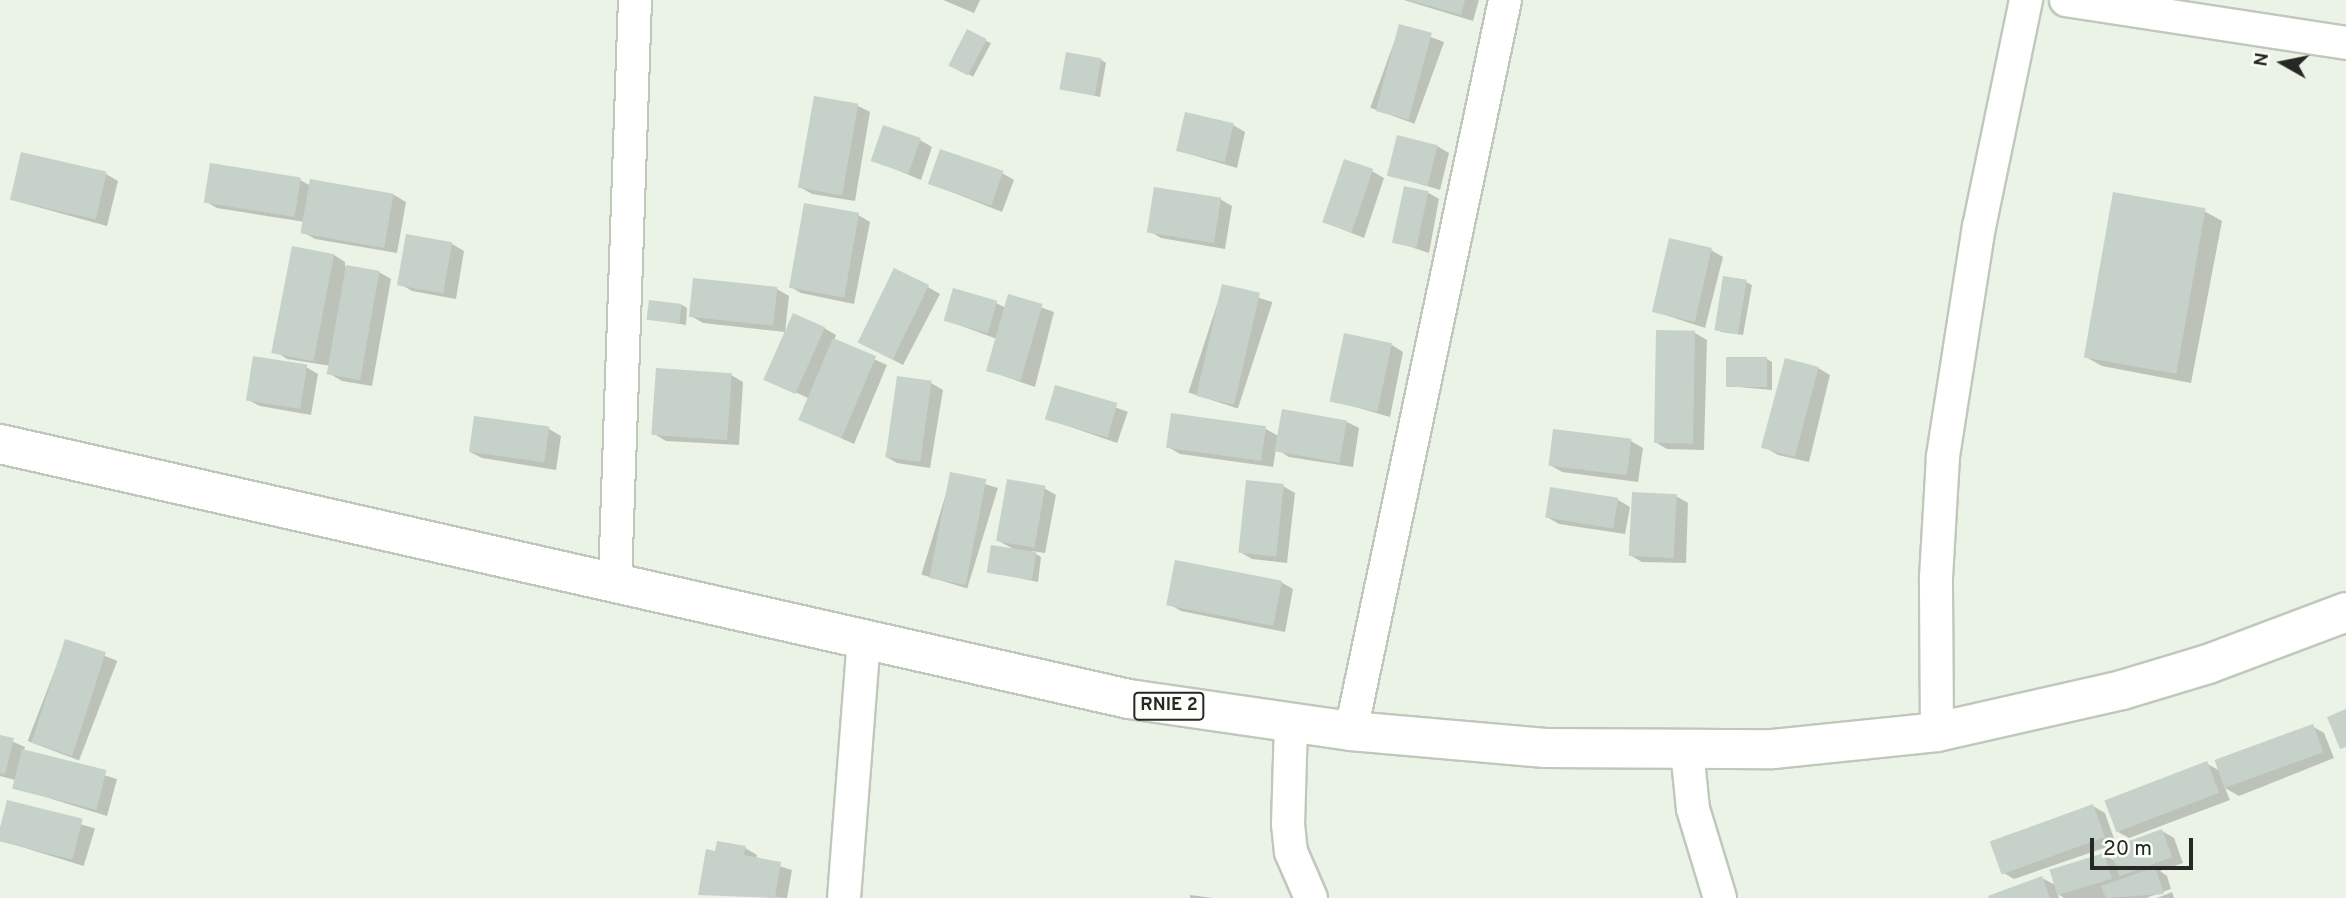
<!DOCTYPE html>
<html>
<head>
<meta charset="utf-8">
<style>
	body { margin:0 }
	#map { position:relative; width:2346px; height:898px; overflow:hidden; background:#ebf3e7; font-family:Overpass,sans-serif }
	div>[style] { position:absolute }
	.shadow>* { inset:0; background:#0003; transform-origin:0 0 }
	.building>* { inset:0; background:#c5d1c9; transform-origin:0 0 }
	.roads { filter:drop-shadow(2px 0 #c0c8bc) drop-shadow(-2px 0 #c0c8bc) drop-shadow(0 2px #c0c8bc) drop-shadow(0 -2px #c0c8bc) }
	.street>* { height:32px; margin:-16px; padding:0 16px; transform-origin:16px; border-radius:16px; background:#fff }
	.primary>* { height:38px; margin:-19px; padding:0 19px; transform-origin:19px; border-radius:19px; background:#fff }
	span { translate:-50% -50%; white-space:nowrap; text-align:center; line-height:1.15; -webkit-text-stroke:6px #fafff8; paint-order:stroke }
	.shield-label span { padding:2px 5px; background:#fafff8; border:2px solid; border-radius:5px; -webkit-text-stroke-width:0 }
	.shield-label { font-size:18px; color:#252824; font-weight:700 }
	.north { position:absolute; left:2248px; top:28px; width:70px; height:70px; -webkit-text-stroke:5px #fafff8; paint-order:stroke; rotate:279deg; font-size:19px; font-weight:700; line-height:28px; text-align:center; color:#252824 }
	.north::after { content:''; display:block; margin:auto; width:24px; height:32px; background:#252824; clip-path:polygon(50% 0,100% 100%,50% 72%,0 100%) }
	.scale { position:absolute; left:2090px; top:838px; width:103px; height:32px; box-sizing:border-box; border:4px solid #252824; border-top:0; padding-left:9px; font-size:21px; line-height:24px; white-space:nowrap; color:#252824; -webkit-text-stroke:5px #fafff8; paint-order:stroke }
</style>
</head>
<body>
<div id="map">
	<div class="shadow">
		<div style="clip-path:polygon(943px 0,980px 0,974px 13px)"></div>
		<div style="clip-path:polygon(1404px 0,1479px 0,1473px 21px)"></div>
		<div style="left:1400px;top:26px;width:47px;height:87px;rotate:20deg"></div>
		<div style="left:968px;top:31px;width:26px;height:38px;rotate:28deg"></div>
		<div style="clip-path:polygon(1100px 59px,1106px 63px,1100px 97px,1061px 88px)"></div>
		<div style="clip-path:polygon(815px 98px,858px 106px,870px 112px,855px 201px,812px 194px,800px 187px)"></div>
		<div style="clip-path:polygon(1233px 125px,1245px 132px,1237px 168px,1179px 151px)"></div>
		<div style="clip-path:polygon(920px 140px,932px 147px,921px 180px,873px 160px)"></div>
		<div style="clip-path:polygon(1437px 146px,1449px 153px,1440px 190px,1390px 175px)"></div>
		<div style="clip-path:polygon(1372px 171px,1384px 178px,1364px 238px,1324px 222px)"></div>
		<div style="clip-path:polygon(1002px 173px,1014px 180px,1002px 212px,929px 183px)"></div>
		<div style="clip-path:polygon(106px 174px,118px 181px,107px 226px,12px 200px)"></div>
		<div style="clip-path:polygon(300px 180px,311px 186px,394px 195px,406px 202px,397px 253px,315px 239px,303px 232px,305px 222px,217px 208px,205px 201px)"></div>
		<div style="clip-path:polygon(1427px 192px,1439px 199px,1429px 253px,1396px 242px)"></div>
		<div style="clip-path:polygon(1220px 199px,1232px 206px,1225px 249px,1161px 238px,1149px 231px)"></div>
		<div style="clip-path:polygon(2204px 211px,2222px 221px,2191px 383px,2102px 366px,2084px 356px)"></div>
		<div style="clip-path:polygon(858px 215px,870px 222px,854px 304px,801px 293px,789px 286px)"></div>
		<div style="clip-path:polygon(408px 236px,452px 244px,464px 251px,456px 299px,412px 291px,400px 284px)"></div>
		<div style="clip-path:polygon(1711px 250px,1723px 257px,1705px 328px,1653px 311px)"></div>
		<div style="clip-path:polygon(334px 255px,345px 262px,345px 267px,379px 272px,391px 279px,372px 386px,342px 381px,330px 374px,331px 366px,287px 359px,276px 352px)"></div>
		<div style="clip-path:polygon(1746px 282px,1752px 285px,1743px 335px,1721px 332px,1716px 329px)"></div>
		<div style="left:1223px;top:286px;width:52px;height:112px;rotate:18deg"></div>
		<div style="clip-path:polygon(928px 287px,940px 294px,903px 365px,870px 348px)"></div>
		<div style="clip-path:polygon(777px 289px,789px 296px,785px 332px,703px 323px,691px 316px)"></div>
		<div style="clip-path:polygon(1009px 296px,1054px 312px,1035px 387px,989px 371px,997px 339px,945px 320px,996px 303px,1006px 308px)"></div>
		<div style="clip-path:polygon(682px 305px,687px 308px,686px 325px,648px 319px)"></div>
		<div style="clip-path:polygon(824px 328px,836px 335px,834px 341px,887px 365px,854px 444px,801px 420px,810px 399px,767px 379px)"></div>
		<div style="clip-path:polygon(1658px 332px,1695px 333px,1707px 340px,1704px 450px,1667px 449px,1655px 442px)"></div>
		<div style="clip-path:polygon(1392px 345px,1403px 352px,1390px 417px,1331px 400px)"></div>
		<div style="clip-path:polygon(1767px 359px,1772px 362px,1772px 390px,1727px 386px)"></div>
		<div style="clip-path:polygon(306px 367px,318px 374px,311px 415px,260px 406px,248px 400px)"></div>
		<div style="clip-path:polygon(1818px 368px,1830px 375px,1809px 462px,1778px 455px,1766px 448px)"></div>
		<div style="clip-path:polygon(731px 375px,743px 382px,739px 445px,666px 441px,654px 434px)"></div>
		<div style="clip-path:polygon(931px 383px,943px 390px,930px 468px,897px 463px,885px 456px)"></div>
		<div style="left:1056px;top:387px;width:76px;height:33px;rotate:19deg"></div>
		<div style="clip-path:polygon(1173px 415px,1266px 429px,1280px 437px,1347px 422px,1359px 428px,1353px 467px,1289px 457px,1276px 449px,1273px 467px,1180px 454px,1168px 447px)"></div>
		<div style="clip-path:polygon(475px 418px,549px 429px,561px 436px,556px 470px,482px 458px,470px 452px)"></div>
		<div style="clip-path:polygon(1631px 441px,1643px 448px,1638px 482px,1562px 472px,1550px 465px)"></div>
		<div style="left:952px;top:474px;width:48px;height:105px;rotate:17deg"></div>
		<div style="clip-path:polygon(1283px 486px,1295px 493px,1287px 563px,1252px 559px,1240px 552px)"></div>
		<div style="clip-path:polygon(1044px 488px,1056px 495px,1045px 553px,1031px 551px,1041px 557px,1038px 582px,989px 572px,1015px 550px,997px 540px)"></div>
		<div style="clip-path:polygon(1552px 489px,1618px 500px,1630px 507px,1625px 534px,1559px 524px,1547px 517px)"></div>
		<div style="clip-path:polygon(1676px 496px,1688px 503px,1686px 563px,1642px 562px,1630px 555px)"></div>
		<div style="clip-path:polygon(1281px 582px,1293px 589px,1285px 632px,1181px 611px,1169px 604px)"></div>
		<div style="left:66px;top:641px;width:55px;height:107px;rotate:21deg"></div>
		<div style="clip-path:polygon(2312px 726px,2324px 733px,2334px 758px,2239px 796px,2225px 788px,2230px 800px,2129px 838px,2118px 832px,2206px 763px,2220px 771px)"></div>
		<div style="clip-path:polygon(0 736px,25px 747px,24px 751px,117px 779px,107px 816px,13px 787px,15px 780px,0 776px)"></div>
		<div style="left:8px;top:802px;width:91px;height:39px;rotate:17deg"></div>
		<div style="clip-path:polygon(2093px 806px,2105px 813px,2117px 847px,2162px 831px,2174px 838px,2183px 863px,2160px 871px,2167px 876px,2171px 889px,2146px 898px,2064px 898px,2058px 894px,2059px 898px,1991px 898px,2042px 878px,2057px 886px,2104px 855px,2116px 861px,2110px 846px,2014px 879px,2002px 872px)"></div>
		<div style="clip-path:polygon(745px 848px,757px 855px,756px 859px,792px 870px,787px 898px,700px 894px,717px 852px)"></div>
		<div style="clip-path:polygon(2172px 892px,2174px 898px,2157px 898px)"></div>
		<div style="clip-path:polygon(1190px 895px,1213px 898px,1190px 898px)"></div>
	</div>
	<div class="building">
		<div style="clip-path:polygon(1409px 0,1465px 0,1461px 15px)"></div>
		<div style="left:1399px;top:24px;width:34px;height:90px;rotate:15deg"></div>
		<div style="left:967px;top:29px;width:22px;height:41px;rotate:27deg"></div>
		<div style="left:1066px;top:52px;width:36px;height:38px;rotate:10deg"></div>
		<div style="left:814px;top:96px;width:45px;height:93px;rotate:10deg"></div>
		<div style="left:1185px;top:112px;width:50px;height:40px;rotate:13deg"></div>
		<div style="left:883px;top:125px;width:40px;height:38px;rotate:19deg"></div>
		<div style="left:1397px;top:135px;width:42px;height:42px;rotate:14deg"></div>
		<div style="left:940px;top:149px;width:67px;height:37px;rotate:19deg"></div>
		<div style="left:21px;top:152px;width:88px;height:49px;rotate:13deg"></div>
		<div style="left:1344px;top:159px;width:31px;height:67px;rotate:19deg"></div>
		<div style="left:210px;top:163px;width:92px;height:40px;rotate:9deg"></div>
		<div style="left:310px;top:179px;width:85px;height:55px;rotate:10deg"></div>
		<div style="left:1404px;top:186px;width:25px;height:58px;rotate:12deg"></div>
		<div style="left:1154px;top:187px;width:68px;height:46px;rotate:9deg"></div>
		<div style="left:2113px;top:192px;width:94px;height:168px;rotate:10deg"></div>
		<div style="left:804px;top:203px;width:56px;height:86px;rotate:10deg"></div>
		<div style="left:406px;top:234px;width:47px;height:52px;rotate:10deg"></div>
		<div style="left:1669px;top:238px;width:44px;height:76px;rotate:13deg"></div>
		<div style="left:292px;top:246px;width:43px;height:109px;rotate:11deg"></div>
		<div style="left:346px;top:265px;width:34px;height:111px;rotate:10deg"></div>
		<div style="left:894px;top:268px;width:39px;height:83px;rotate:26deg"></div>
		<div style="left:1723px;top:276px;width:24px;height:55px;rotate:9deg"></div>
		<div style="left:693px;top:278px;width:85px;height:39px;rotate:6deg"></div>
		<div style="left:1222px;top:284px;width:39px;height:115px;rotate:13deg"></div>
		<div style="left:953px;top:288px;width:46px;height:34px;rotate:16deg"></div>
		<div style="left:1008px;top:294px;width:36px;height:80px;rotate:16deg"></div>
		<div style="left:649px;top:300px;width:33px;height:20px;rotate:7deg"></div>
		<div style="left:793px;top:313px;width:35px;height:73px;rotate:24deg"></div>
		<div style="left:1656px;top:330px;width:39px;height:113px;rotate:1deg"></div>
		<div style="left:1344px;top:333px;width:49px;height:70px;rotate:12deg"></div>
		<div style="left:833px;top:338px;width:47px;height:89px;rotate:23deg"></div>
		<div style="left:253px;top:356px;width:55px;height:45px;rotate:9deg"></div>
		<div style="left:1726px;top:357px;width:41px;height:30px"></div>
		<div style="left:1785px;top:358px;width:35px;height:93px;rotate:15deg"></div>
		<div style="left:656px;top:368px;width:76px;height:67px;rotate:4deg"></div>
		<div style="left:897px;top:376px;width:35px;height:82px;rotate:8deg"></div>
		<div style="left:1055px;top:385px;width:65px;height:36px;rotate:16deg"></div>
		<div style="left:1282px;top:409px;width:66px;height:43px;rotate:10deg"></div>
		<div style="left:1171px;top:413px;width:96px;height:35px;rotate:8deg"></div>
		<div style="left:474px;top:416px;width:76px;height:36px;rotate:8deg"></div>
		<div style="left:1553px;top:429px;width:79px;height:37px;rotate:7deg"></div>
		<div style="left:950px;top:472px;width:37px;height:108px;rotate:11deg"></div>
		<div style="left:1007px;top:479px;width:39px;height:63px;rotate:10deg"></div>
		<div style="left:1246px;top:480px;width:38px;height:73px;rotate:6deg"></div>
		<div style="left:1550px;top:487px;width:69px;height:31px;rotate:9deg"></div>
		<div style="left:1632px;top:492px;width:45px;height:64px;rotate:3deg"></div>
		<div style="left:991px;top:545px;width:46px;height:28px;rotate:9deg"></div>
		<div style="left:1175px;top:560px;width:109px;height:46px;rotate:11deg"></div>
		<div style="left:65px;top:639px;width:43px;height:109px;rotate:18deg"></div>
		<div style="clip-path:polygon(2346px 709px,2346px 747px,2340px 749px,2327px 717px)"></div>
		<div style="left:2313px;top:724px;width:30px;height:105px;rotate:70deg"></div>
		<div style="clip-path:polygon(0 735px,14px 738px,5px 774px,0 773px)"></div>
		<div style="left:22px;top:749px;width:87px;height:41px;rotate:14deg"></div>
		<div style="left:2207px;top:761px;width:34px;height:110px;rotate:69deg"></div>
		<div style="left:7px;top:800px;width:78px;height:42px;rotate:14deg"></div>
		<div style="left:2093px;top:804px;width:35px;height:110px;rotate:70deg"></div>
		<div style="left:2162px;top:829px;width:30px;height:56px;rotate:70deg"></div>
		<div style="clip-path:polygon(717px 841px,746px 846px,744px 855px,781px 862px,775px 898px,698px 895px,706px 849px,715px 851px)"></div>
		<div style="left:2104px;top:853px;width:27px;height:57px;rotate:73deg"></div>
		<div style="clip-path:polygon(2155px 867px,2164px 894px,2106px 898px,2101px 886px)"></div>
		<div style="clip-path:polygon(2042px 876px,2050px 898px,1989px 898px,1988px 896px)"></div>
	</div>
	<div class="roads">
		<div class="street">
			<div style="left:2066px;top:0;width:283px;rotate:8.7deg"></div>
			<div style="left:615px;top:581px;width:581px;rotate:-88.03deg"></div>
			<div style="left:1291px;top:724px;width:100px;rotate:91.7deg"></div>
			<div style="left:1288px;top:824px;width:28px;rotate:84deg"></div>
			<div style="left:1291px;top:852px;width:50px;rotate:66.5deg"></div>
			<div style="left:1351px;top:731px;width:747px;rotate:-78.1deg"></div>
			<div style="left:1937px;top:732px;width:154px;rotate:-90.4deg"></div>
			<div style="left:1936px;top:578px;width:122px;rotate:-86.7deg"></div>
			<div style="left:1943px;top:456px;width:232px;rotate:-81.1deg"></div>
			<div style="left:1979px;top:227px;width:232px;rotate:-78.3deg"></div>
			<div style="left:1687px;top:750px;width:59px;rotate:84.2deg"></div>
			<div style="left:1693px;top:809px;width:93px;rotate:73.1deg"></div>
			<div style="left:844px;top:898px;width:259px;rotate:-85.6deg"></div>
		</div>
		<div class="primary">
			<div style="left:0;top:444px;width:1157px;rotate:12.73deg"></div>
			<div style="left:1129px;top:699px;width:224px;rotate:8.2deg"></div>
			<div style="left:1351px;top:731px;width:195px;rotate:5deg"></div>
			<div style="left:1545px;top:748px;width:228px;rotate:0.3deg"></div>
			<div style="left:1773px;top:749px;width:165px;rotate:-5.9deg"></div>
			<div style="left:1937px;top:732px;width:190px;rotate:-12.8deg"></div>
			<div style="left:2122px;top:690px;width:90px;rotate:-16.8deg"></div>
			<div style="left:2208px;top:664px;width:147px;rotate:-20.6deg"></div>
		</div>
	</div>
	<div class="shield-label">
		<span style="left:1169px;top:706px">RNIE 2</span>
	</div>
	<div class="north">N</div>
	<div class="scale">20 m</div>
</div>
</body>
</html>
